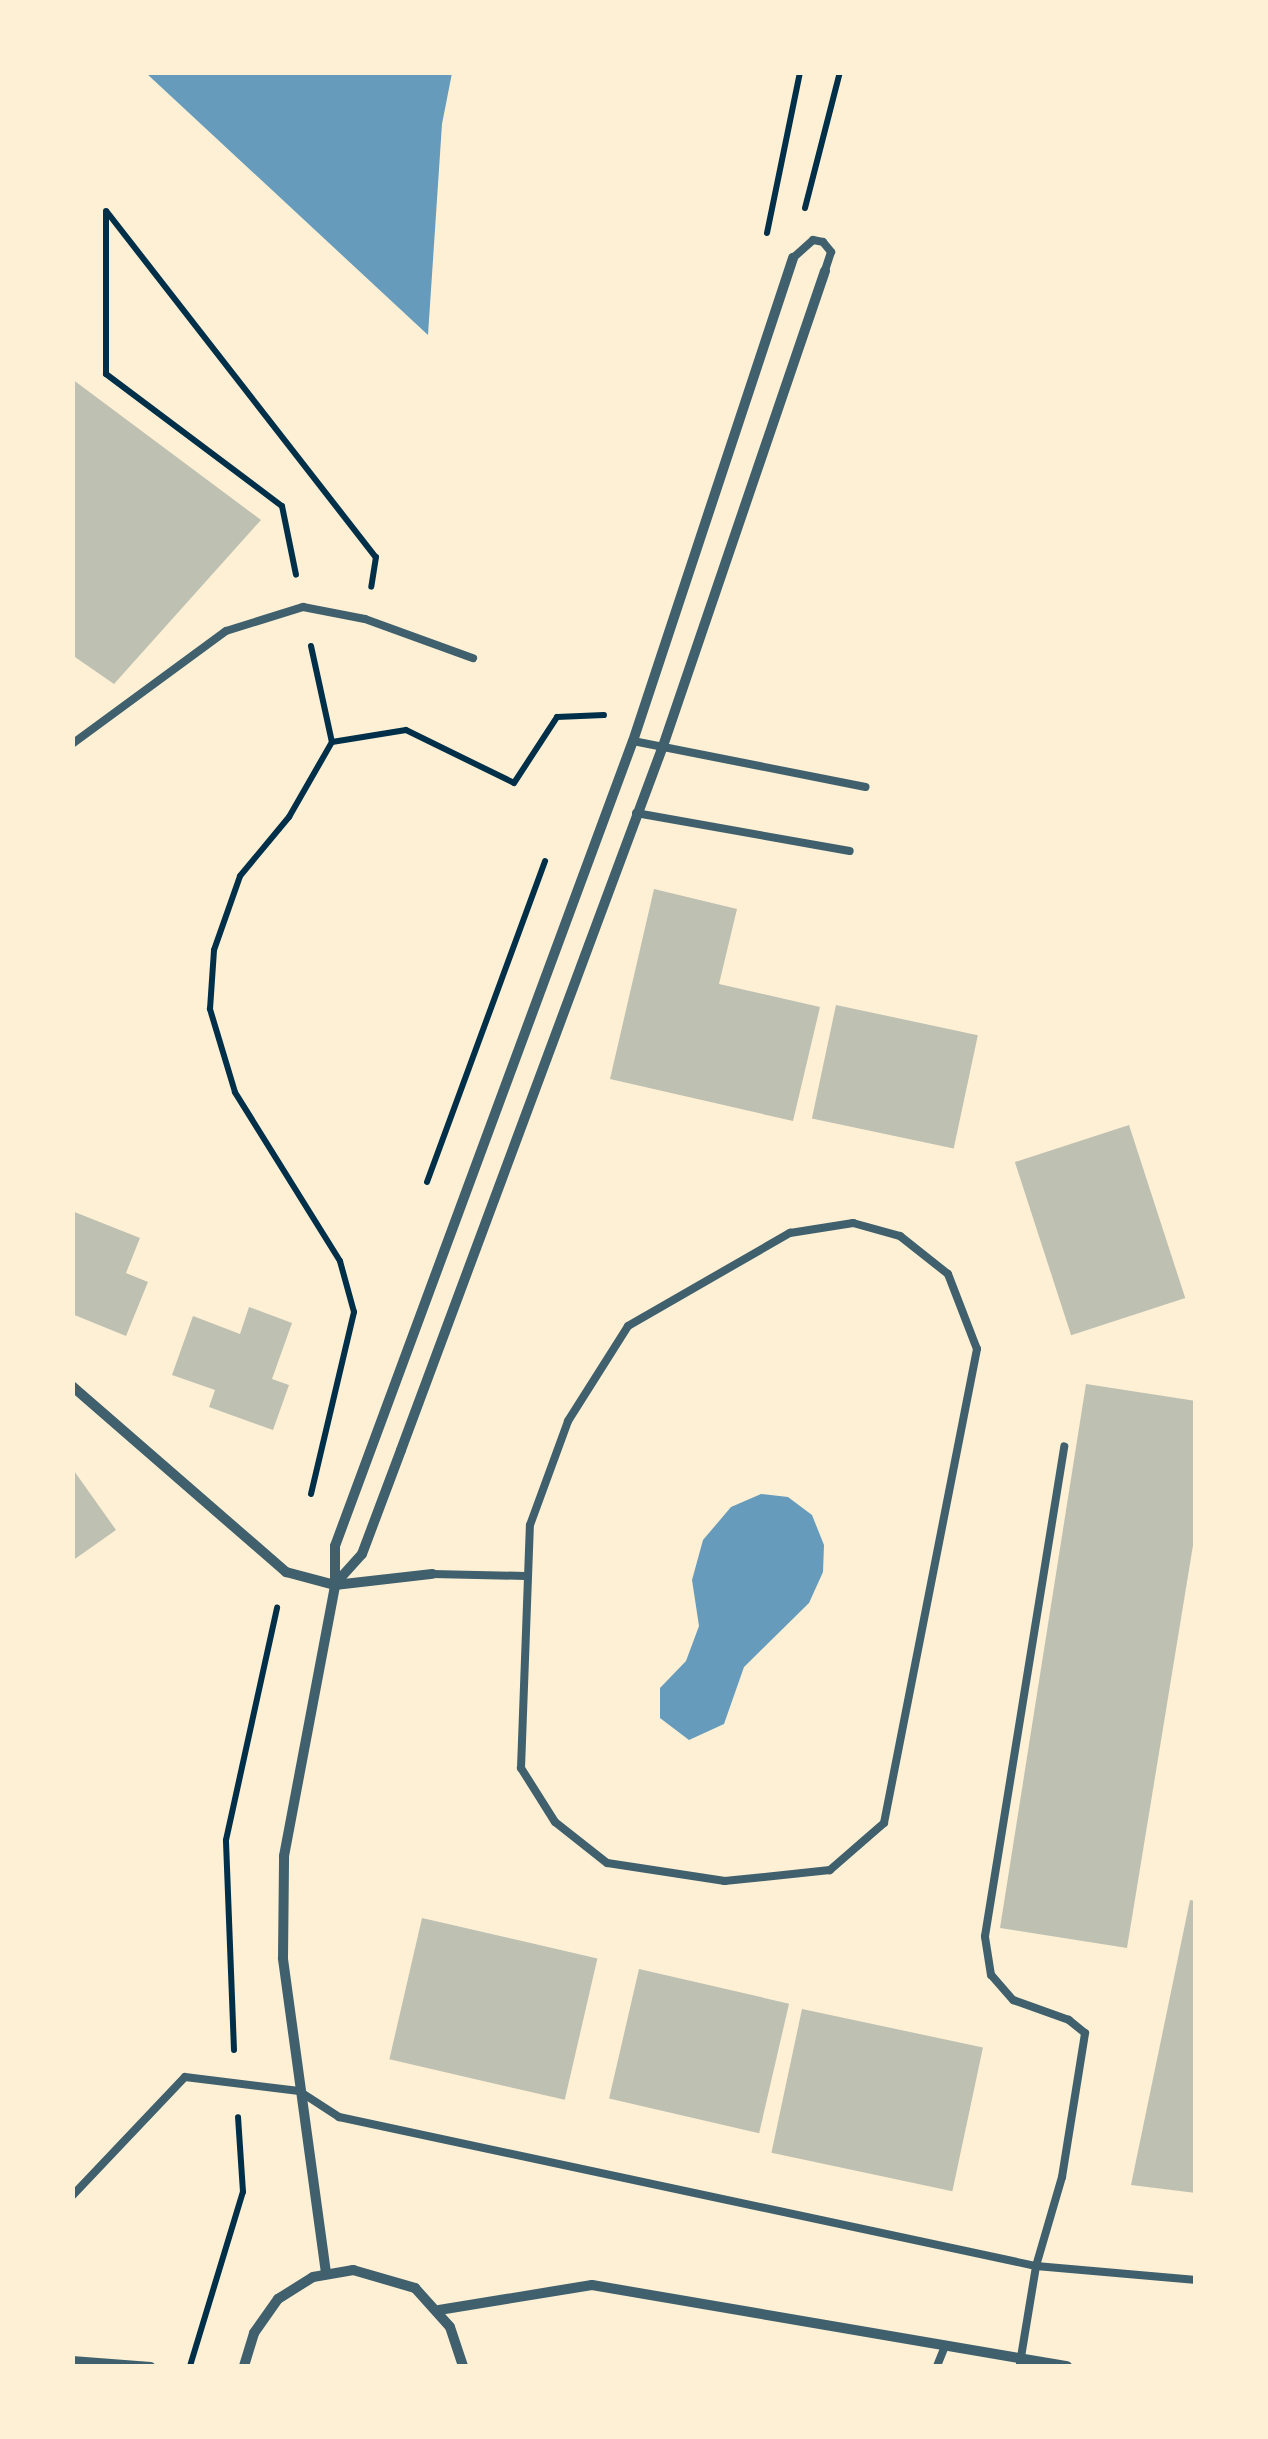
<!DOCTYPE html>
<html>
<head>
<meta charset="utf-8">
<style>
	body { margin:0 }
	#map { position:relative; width:1268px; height:2439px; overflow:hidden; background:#fdf0d5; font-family:Barlow,sans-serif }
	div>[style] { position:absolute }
	.water>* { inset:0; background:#669bbc }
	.building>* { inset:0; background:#bec0b2; transform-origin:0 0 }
	.path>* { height:6px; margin:-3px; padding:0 3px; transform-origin:3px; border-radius:3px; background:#003049 }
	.service>* { height:8px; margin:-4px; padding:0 4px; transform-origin:4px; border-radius:4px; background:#3f606c }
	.minor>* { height:10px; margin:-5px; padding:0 5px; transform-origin:5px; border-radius:5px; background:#3f606c }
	span { translate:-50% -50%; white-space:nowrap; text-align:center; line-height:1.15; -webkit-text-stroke:8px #fdf0d5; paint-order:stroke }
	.frame { position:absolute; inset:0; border:75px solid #fdf0d5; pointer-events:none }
</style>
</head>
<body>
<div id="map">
	<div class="water">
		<div style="clip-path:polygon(146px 73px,452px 73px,442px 124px,428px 335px)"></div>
		<div style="clip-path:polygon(761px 1494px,788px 1497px,812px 1515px,824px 1545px,823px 1572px,809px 1603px,744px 1667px,724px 1724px,689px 1740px,660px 1718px,660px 1688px,686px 1661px,699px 1626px,692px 1580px,703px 1540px,731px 1507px)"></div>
	</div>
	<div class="building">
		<div style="clip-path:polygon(72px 379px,261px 520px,114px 684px,72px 655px)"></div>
		<div style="clip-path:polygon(654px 889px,737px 909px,719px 984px,820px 1007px,793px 1121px,610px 1079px)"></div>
		<div style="left:836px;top:1005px;width:145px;height:116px;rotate:12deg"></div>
		<div style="left:1129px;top:1125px;width:182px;height:120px;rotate:72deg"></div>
		<div style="clip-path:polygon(72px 1211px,140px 1238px,126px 1273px,148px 1282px,126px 1336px,72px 1314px)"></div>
		<div style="clip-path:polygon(249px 1307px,292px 1323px,272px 1379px,289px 1385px,273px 1430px,209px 1407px,215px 1390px,172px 1375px,193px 1316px,240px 1334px)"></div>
		<div style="clip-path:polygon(1086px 1384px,1196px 1401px,1196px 1527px,1127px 1948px,1000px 1928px)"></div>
		<div style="clip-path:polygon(72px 1468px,116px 1530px,72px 1561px)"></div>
		<div style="clip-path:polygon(1190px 1900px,1196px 1901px,1196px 2193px,1131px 2185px)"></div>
		<div style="left:422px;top:1918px;width:180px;height:145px;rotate:13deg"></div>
		<div style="left:639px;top:1969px;width:154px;height:133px;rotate:13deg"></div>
		<div style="left:802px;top:2009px;width:185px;height:147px;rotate:12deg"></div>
	</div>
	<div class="path">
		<div style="left:805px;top:208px;width:140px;rotate:-75.6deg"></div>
		<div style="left:106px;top:211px;width:163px;rotate:90deg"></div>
		<div style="left:106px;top:374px;width:220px;rotate:36.9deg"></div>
		<div style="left:282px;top:506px;width:70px;rotate:78.5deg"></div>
		<div style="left:107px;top:212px;width:437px;rotate:52.1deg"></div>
		<div style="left:376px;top:557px;width:30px;rotate:99deg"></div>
		<div style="left:767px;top:233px;width:164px;rotate:-78.4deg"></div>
		<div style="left:311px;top:646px;width:98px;rotate:77.7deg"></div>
		<div style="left:427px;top:1182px;width:342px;rotate:-69.8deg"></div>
		<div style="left:311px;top:1494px;width:187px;rotate:-76.7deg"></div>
		<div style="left:354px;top:1312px;width:53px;rotate:-105.4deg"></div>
		<div style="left:340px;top:1261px;width:199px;rotate:-121.9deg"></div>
		<div style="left:235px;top:1092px;width:87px;rotate:-106.8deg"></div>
		<div style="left:210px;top:1009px;width:59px;rotate:-86.1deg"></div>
		<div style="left:214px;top:950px;width:78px;rotate:-70.6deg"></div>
		<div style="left:240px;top:876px;width:77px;rotate:-50.3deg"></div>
		<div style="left:289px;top:817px;width:86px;rotate:-60.2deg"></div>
		<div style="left:332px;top:742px;width:75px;rotate:-9.2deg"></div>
		<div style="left:406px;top:730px;width:120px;rotate:26.1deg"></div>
		<div style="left:514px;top:783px;width:79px;rotate:-56.9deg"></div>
		<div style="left:557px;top:717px;width:47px;rotate:-2.4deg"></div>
		<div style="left:234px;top:2050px;width:210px;rotate:-92.2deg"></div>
		<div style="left:226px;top:1840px;width:238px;rotate:-77.6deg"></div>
		<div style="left:190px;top:2366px;width:182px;rotate:-73.1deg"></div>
		<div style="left:243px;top:2192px;width:75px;rotate:-93.8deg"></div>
	</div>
	<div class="service">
		<div style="left:793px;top:258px;width:27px;rotate:-42deg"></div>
		<div style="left:813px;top:240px;width:10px;rotate:11deg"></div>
		<div style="left:823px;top:242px;width:13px;rotate:51deg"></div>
		<div style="left:831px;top:252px;width:20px;rotate:108deg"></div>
		<div style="left:633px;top:741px;width:237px;rotate:11.2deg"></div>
		<div style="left:72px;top:744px;width:191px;rotate:-36.3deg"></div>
		<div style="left:226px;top:631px;width:81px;rotate:-17.3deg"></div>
		<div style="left:303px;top:607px;width:63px;rotate:11deg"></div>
		<div style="left:365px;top:619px;width:115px;rotate:19.9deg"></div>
		<div style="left:636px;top:813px;width:217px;rotate:10.1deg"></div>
		<div style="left:853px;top:1223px;width:49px;rotate:15.5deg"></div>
		<div style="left:900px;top:1236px;width:61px;rotate:38.4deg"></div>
		<div style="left:948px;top:1274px;width:80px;rotate:68.9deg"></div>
		<div style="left:977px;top:1349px;width:483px;rotate:101.1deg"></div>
		<div style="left:884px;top:1823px;width:72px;rotate:139deg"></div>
		<div style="left:830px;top:1870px;width:106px;rotate:174deg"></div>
		<div style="left:725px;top:1881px;width:119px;rotate:-171.3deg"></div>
		<div style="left:607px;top:1863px;width:66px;rotate:-141.7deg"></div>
		<div style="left:555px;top:1822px;width:64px;rotate:-122.2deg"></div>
		<div style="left:521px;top:1768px;width:243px;rotate:-87.9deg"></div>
		<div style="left:530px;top:1525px;width:111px;rotate:-69.9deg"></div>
		<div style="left:568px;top:1421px;width:112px;rotate:-57.7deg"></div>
		<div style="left:628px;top:1326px;width:187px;rotate:-29.9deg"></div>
		<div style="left:790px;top:1233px;width:64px;rotate:-9deg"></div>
		<div style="left:432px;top:1574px;width:93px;rotate:1.2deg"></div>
		<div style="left:72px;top:2196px;width:164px;rotate:-46.5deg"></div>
		<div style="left:185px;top:2077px;width:115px;rotate:7deg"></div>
		<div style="left:299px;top:2091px;width:48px;rotate:33deg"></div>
		<div style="left:339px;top:2117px;width:713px;rotate:12.07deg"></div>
		<div style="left:1036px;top:2266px;width:161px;rotate:5deg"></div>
		<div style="left:72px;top:2360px;width:79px;rotate:4.3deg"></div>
		<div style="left:1020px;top:2363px;width:98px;rotate:-80.6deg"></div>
		<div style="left:1036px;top:2266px;width:93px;rotate:-73.7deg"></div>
		<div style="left:1062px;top:2177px;width:146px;rotate:-80.9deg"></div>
		<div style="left:1085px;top:2033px;width:21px;rotate:-141deg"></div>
		<div style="left:1069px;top:2020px;width:59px;rotate:-160.3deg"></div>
		<div style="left:1013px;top:2000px;width:33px;rotate:-131deg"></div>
		<div style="left:991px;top:1975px;width:39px;rotate:-99deg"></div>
		<div style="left:985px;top:1936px;width:496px;rotate:-80.8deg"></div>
		<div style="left:937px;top:2366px;width:18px;rotate:-68deg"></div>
	</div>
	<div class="minor">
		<div style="left:72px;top:1386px;width:284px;rotate:41deg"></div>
		<div style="left:286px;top:1572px;width:51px;rotate:14.9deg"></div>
		<div style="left:335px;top:1585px;width:98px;rotate:-6.5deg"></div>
		<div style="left:335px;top:1584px;width:40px;rotate:-48deg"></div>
		<div style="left:362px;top:1554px;width:111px;rotate:-69.4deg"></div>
		<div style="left:401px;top:1450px;width:751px;rotate:-69.59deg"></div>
		<div style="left:663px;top:746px;width:502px;rotate:-71.17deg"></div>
		<div style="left:326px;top:2273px;width:318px;rotate:-97.8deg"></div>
		<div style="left:283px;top:1958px;width:102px;rotate:-89.4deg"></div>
		<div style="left:284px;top:1856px;width:276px;rotate:-79.3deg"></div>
		<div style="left:335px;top:1585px;width:39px;rotate:-90deg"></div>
		<div style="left:335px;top:1546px;width:858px;rotate:-69.69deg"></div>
		<div style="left:633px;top:741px;width:509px;rotate:-71.67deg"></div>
		<div style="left:439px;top:2310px;width:155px;rotate:-9.3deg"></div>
		<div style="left:592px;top:2285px;width:482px;rotate:9.7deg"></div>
		<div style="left:244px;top:2366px;width:34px;rotate:-73deg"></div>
		<div style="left:254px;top:2333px;width:42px;rotate:-54.8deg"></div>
		<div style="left:278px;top:2299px;width:41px;rotate:-32.2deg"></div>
		<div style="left:313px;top:2277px;width:41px;rotate:-9.9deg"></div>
		<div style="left:353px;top:2270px;width:65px;rotate:16.2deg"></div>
		<div style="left:415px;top:2288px;width:52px;rotate:48.1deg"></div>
		<div style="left:450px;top:2327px;width:41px;rotate:71.6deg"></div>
	</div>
	<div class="frame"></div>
</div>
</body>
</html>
